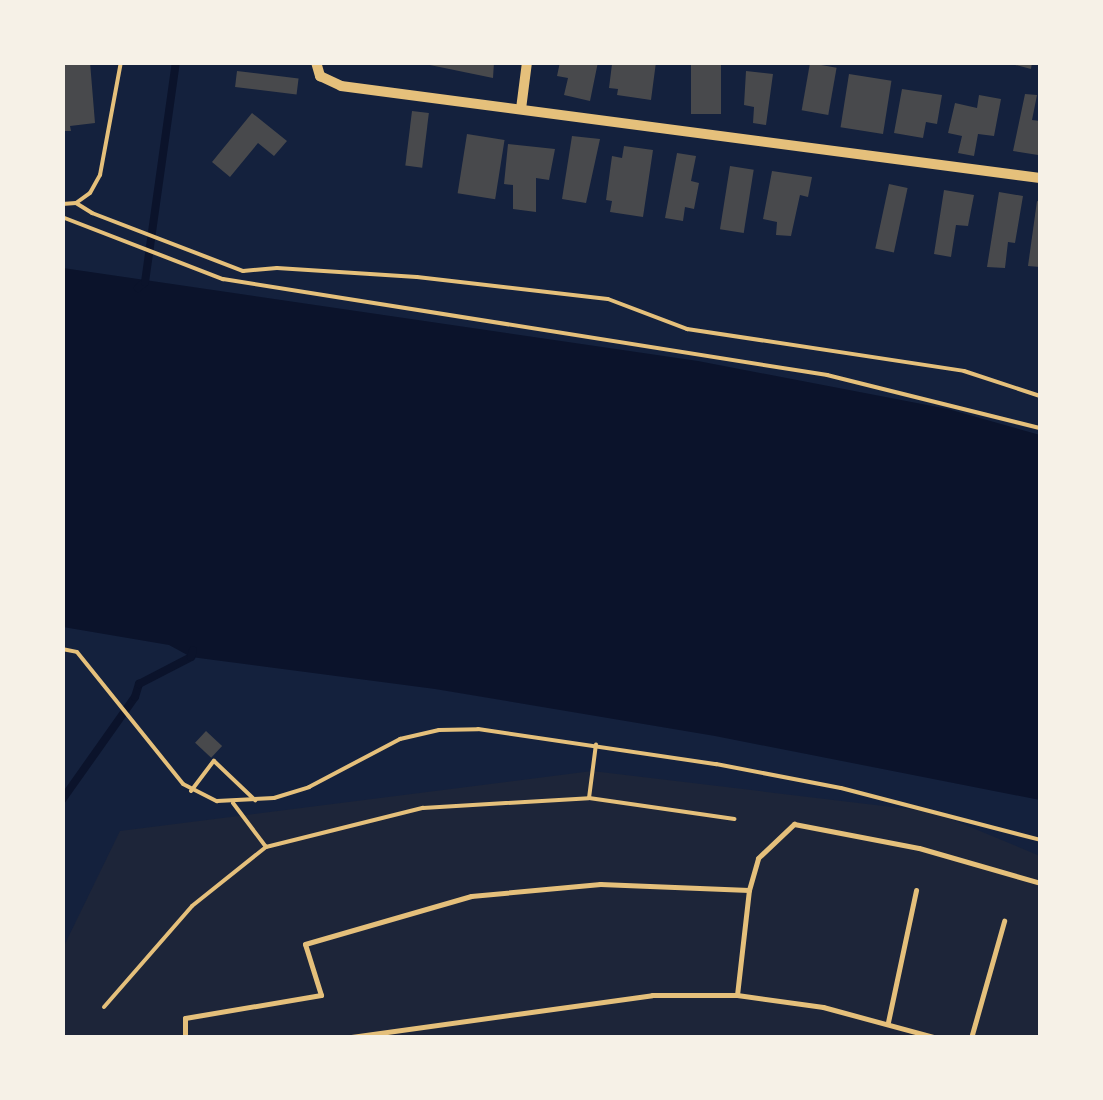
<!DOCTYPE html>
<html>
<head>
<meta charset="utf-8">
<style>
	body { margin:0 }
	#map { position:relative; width:1103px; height:1100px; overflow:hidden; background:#14213d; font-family:Figtree,sans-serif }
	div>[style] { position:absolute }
	.green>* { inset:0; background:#1d2539 }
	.water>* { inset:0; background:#0b132b }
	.stream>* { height:8px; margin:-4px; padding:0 4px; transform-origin:4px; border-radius:4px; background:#0b132b }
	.building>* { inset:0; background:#48494c; transform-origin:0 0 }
	.path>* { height:4px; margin:-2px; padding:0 2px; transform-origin:2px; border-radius:2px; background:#e5c07b }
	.service>* { height:5px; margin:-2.5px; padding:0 2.5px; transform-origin:2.5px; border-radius:2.5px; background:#e5c07b }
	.minor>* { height:10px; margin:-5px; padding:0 5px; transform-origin:5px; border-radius:5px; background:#e5c07b }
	span { translate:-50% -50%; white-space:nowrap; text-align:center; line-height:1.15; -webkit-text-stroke:8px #f6f1e7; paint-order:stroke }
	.frame { position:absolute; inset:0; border:65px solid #f6f1e7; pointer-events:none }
</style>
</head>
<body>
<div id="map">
	<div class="green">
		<div style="clip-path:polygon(592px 771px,934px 812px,1040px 856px,1040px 1037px,63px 1037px,62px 950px,120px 831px)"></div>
	</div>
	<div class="water">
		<div style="clip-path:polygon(63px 268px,698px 361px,948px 409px,1040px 435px,1040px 800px,715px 736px,435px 689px,191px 657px,169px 645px,63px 627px)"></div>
	</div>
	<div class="stream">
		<div style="left:138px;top:288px;width:9px;rotate:-41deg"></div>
		<div style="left:145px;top:282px;width:222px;rotate:-82deg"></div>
		<div style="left:62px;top:800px;width:126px;rotate:-54.7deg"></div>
		<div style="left:135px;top:697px;width:14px;rotate:-73deg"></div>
		<div style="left:139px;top:684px;width:59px;rotate:-27.4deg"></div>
		<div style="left:191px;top:657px;width:7px;rotate:-74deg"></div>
	</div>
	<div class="building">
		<div style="clip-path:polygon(62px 62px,90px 62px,95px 123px,70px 126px,71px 131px,62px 131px)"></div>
		<div style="clip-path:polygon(425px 62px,494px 62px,493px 78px,425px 64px)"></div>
		<div style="clip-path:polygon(560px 62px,598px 62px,590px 101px,564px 95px,568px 78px,557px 76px)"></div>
		<div style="clip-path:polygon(656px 62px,651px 100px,617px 95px,618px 89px,609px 88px,612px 64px)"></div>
		<div style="left:691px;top:62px;width:30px;height:52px"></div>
		<div style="clip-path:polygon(1004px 62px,1032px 62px,1031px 69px)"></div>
		<div style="left:810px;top:63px;width:27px;height:48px;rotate:10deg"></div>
		<div style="left:237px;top:71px;width:62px;height:16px;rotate:7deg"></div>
		<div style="clip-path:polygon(746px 71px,773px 74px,766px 125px,753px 123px,754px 107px,744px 105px)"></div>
		<div style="left:849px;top:74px;width:43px;height:54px;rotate:9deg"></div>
		<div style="clip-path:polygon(902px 89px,942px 95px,937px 124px,926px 122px,923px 138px,894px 133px)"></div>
		<div style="clip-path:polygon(1025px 94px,1037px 95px,1032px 120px,1040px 121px,1038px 155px,1013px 151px)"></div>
		<div style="clip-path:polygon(979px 95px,1001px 99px,994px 136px,978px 134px,974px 156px,958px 153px,962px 136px,948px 133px,955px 103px,977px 108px)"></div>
		<div style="left:412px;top:111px;width:17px;height:55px;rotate:7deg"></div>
		<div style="clip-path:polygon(252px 113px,287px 141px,274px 156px,258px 143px,230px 177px,212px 162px)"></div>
		<div style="left:467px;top:134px;width:38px;height:60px;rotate:9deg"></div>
		<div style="clip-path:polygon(572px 136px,600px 139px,586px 203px,562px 199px)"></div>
		<div style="clip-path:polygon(508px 144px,555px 149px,549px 180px,536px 178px,536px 212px,513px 209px,513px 185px,504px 184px)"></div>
		<div style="clip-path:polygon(624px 146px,653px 150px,643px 217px,610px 212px,612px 201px,606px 200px,612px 156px,622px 158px)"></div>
		<div style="clip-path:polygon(677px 153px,696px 156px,691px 181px,699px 183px,694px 209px,685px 207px,683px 221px,665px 218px)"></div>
		<div style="left:730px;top:166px;width:24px;height:64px;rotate:9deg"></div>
		<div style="clip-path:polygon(772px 171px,812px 177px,808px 197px,800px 195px,791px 236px,776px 235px,777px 222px,763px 219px)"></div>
		<div style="left:889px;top:184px;width:19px;height:66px;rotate:12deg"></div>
		<div style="clip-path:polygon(944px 190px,974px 195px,968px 226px,956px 225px,951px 257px,934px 254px)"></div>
		<div style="clip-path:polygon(999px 192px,1023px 196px,1015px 243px,1008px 242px,1005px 268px,987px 267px)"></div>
		<div style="clip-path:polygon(1037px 201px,1040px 202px,1040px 267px,1028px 266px)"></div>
		<div style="left:206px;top:731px;width:22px;height:16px;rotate:43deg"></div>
	</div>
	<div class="path">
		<div style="left:76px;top:203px;width:19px;rotate:32deg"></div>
		<div style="left:92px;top:213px;width:162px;rotate:21deg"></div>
		<div style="left:243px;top:271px;width:34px;rotate:-5deg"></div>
		<div style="left:277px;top:268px;width:140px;rotate:3.7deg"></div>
		<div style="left:417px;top:277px;width:192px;rotate:6.6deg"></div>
		<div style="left:608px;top:299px;width:85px;rotate:20.8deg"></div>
		<div style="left:687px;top:329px;width:280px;rotate:8.6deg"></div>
		<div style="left:964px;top:371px;width:80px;rotate:18.2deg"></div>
		<div style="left:62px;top:204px;width:14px;rotate:-4deg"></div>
		<div style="left:76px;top:203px;width:17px;rotate:-36deg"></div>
		<div style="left:90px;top:193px;width:21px;rotate:-61deg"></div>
		<div style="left:100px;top:175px;width:115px;rotate:-79.5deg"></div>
		<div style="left:62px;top:217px;width:173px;rotate:21.1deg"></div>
		<div style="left:223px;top:279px;width:612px;rotate:9.03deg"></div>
		<div style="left:827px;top:375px;width:219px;rotate:14deg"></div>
		<div style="left:62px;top:649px;width:15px;rotate:11deg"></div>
		<div style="left:77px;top:652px;width:169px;rotate:51.2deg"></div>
		<div style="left:183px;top:784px;width:38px;rotate:27deg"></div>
		<div style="left:217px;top:801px;width:57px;rotate:-3deg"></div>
		<div style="left:274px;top:798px;width:37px;rotate:-17deg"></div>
		<div style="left:309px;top:787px;width:103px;rotate:-27.8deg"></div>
		<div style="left:400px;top:739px;width:40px;rotate:-13deg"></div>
		<div style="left:439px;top:730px;width:39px;rotate:-1deg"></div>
		<div style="left:478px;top:729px;width:241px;rotate:8.4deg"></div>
		<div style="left:716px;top:764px;width:127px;rotate:10.9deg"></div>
		<div style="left:841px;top:788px;width:206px;rotate:14.6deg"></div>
		<div style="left:191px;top:791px;width:38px;rotate:-53deg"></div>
		<div style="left:214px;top:761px;width:57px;rotate:43.6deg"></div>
		<div style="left:589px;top:798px;width:54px;rotate:-82.6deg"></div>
		<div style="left:233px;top:803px;width:55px;rotate:53.1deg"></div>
		<div style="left:104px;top:1007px;width:134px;rotate:-48.9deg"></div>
		<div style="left:192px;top:906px;width:95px;rotate:-38.6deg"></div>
		<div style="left:266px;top:847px;width:162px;rotate:-14deg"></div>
		<div style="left:423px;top:808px;width:166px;rotate:-3.4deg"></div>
		<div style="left:589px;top:798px;width:147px;rotate:8.2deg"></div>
	</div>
	<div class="service">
		<div style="left:737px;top:995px;width:106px;rotate:-83.5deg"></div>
		<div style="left:749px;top:890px;width:33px;rotate:-74deg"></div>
		<div style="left:758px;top:858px;width:50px;rotate:-43.4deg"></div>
		<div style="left:794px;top:824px;width:127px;rotate:10.9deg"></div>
		<div style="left:919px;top:848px;width:126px;rotate:16.1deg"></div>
		<div style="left:888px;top:1022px;width:135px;rotate:-78deg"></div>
		<div style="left:185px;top:1038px;width:20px;rotate:-90deg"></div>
		<div style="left:185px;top:1018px;width:138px;rotate:-9.6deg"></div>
		<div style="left:321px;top:995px;width:53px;rotate:-107.4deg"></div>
		<div style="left:305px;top:944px;width:173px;rotate:-16.1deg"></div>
		<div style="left:471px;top:896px;width:130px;rotate:-5.3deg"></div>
		<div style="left:600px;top:884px;width:149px;rotate:2.3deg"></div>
		<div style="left:344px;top:1038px;width:311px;rotate:-7.9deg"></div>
		<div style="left:652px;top:995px;width:85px"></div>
		<div style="left:737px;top:995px;width:87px;rotate:7.9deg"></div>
		<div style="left:823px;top:1007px;width:118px;rotate:15.2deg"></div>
		<div style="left:971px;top:1038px;width:122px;rotate:-74.2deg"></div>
	</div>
	<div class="minor">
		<div style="left:316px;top:62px;width:15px;rotate:74deg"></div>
		<div style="left:320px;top:76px;width:23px;rotate:25deg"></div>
		<div style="left:341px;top:86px;width:705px;rotate:7.5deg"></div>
		<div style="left:521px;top:109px;width:47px;rotate:-82.7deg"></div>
	</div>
	<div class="frame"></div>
</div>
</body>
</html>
